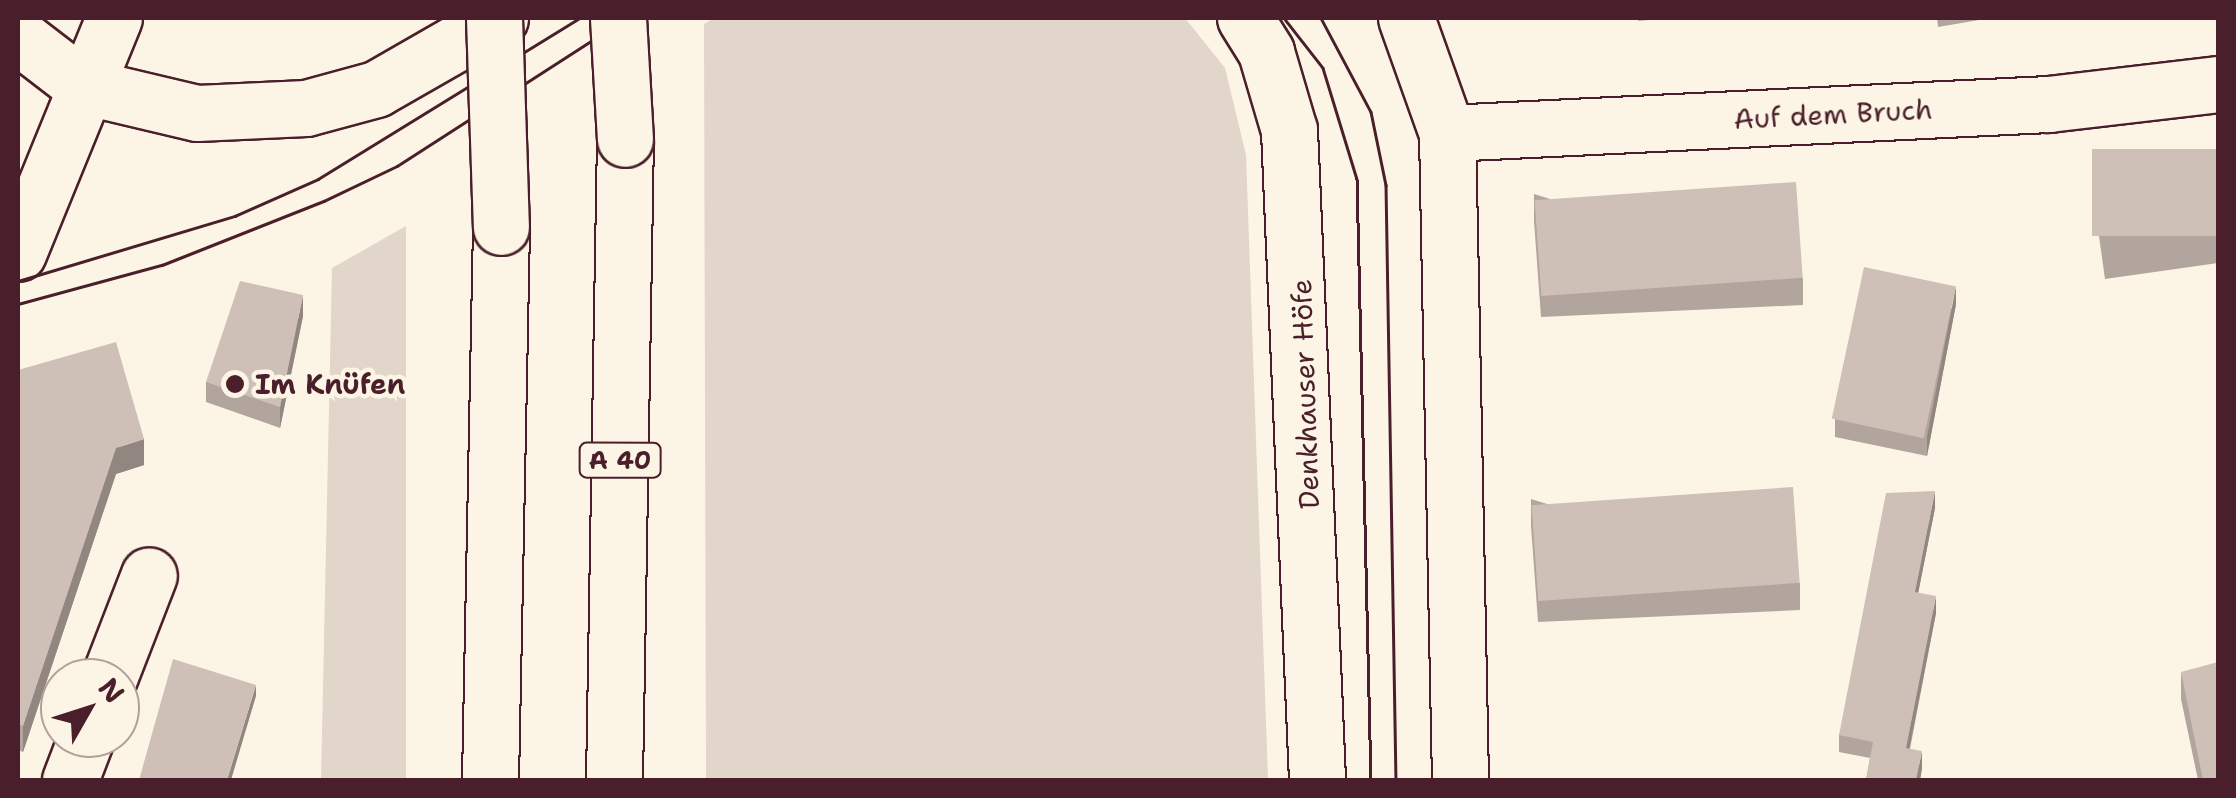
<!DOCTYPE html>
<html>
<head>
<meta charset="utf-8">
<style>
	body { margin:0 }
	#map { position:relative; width:2236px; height:798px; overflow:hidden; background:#fcf5e5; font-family:"Shantell Sans",sans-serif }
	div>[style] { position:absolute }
	.green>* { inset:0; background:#e2d5ca }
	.roads { filter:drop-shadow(2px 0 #4a1f2b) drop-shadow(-2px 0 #4a1f2b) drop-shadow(0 2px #4a1f2b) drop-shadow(0 -2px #4a1f2b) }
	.minor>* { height:55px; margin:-27.5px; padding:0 27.5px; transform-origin:27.5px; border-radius:27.5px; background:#fcf5e5 }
	.major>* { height:55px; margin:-27.5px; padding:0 27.5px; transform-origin:27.5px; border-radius:27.5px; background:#fcf5e5 }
	.highway>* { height:55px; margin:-27.5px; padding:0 27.5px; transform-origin:27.5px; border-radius:27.5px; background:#fcf5e5 }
	.tram>* { height:2.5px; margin:-1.25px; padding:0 1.25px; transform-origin:1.25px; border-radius:1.25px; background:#4a1f2b }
	.bridges { filter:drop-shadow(2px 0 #4a1f2b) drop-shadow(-2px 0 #4a1f2b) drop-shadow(0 2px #4a1f2b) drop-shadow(0 -2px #4a1f2b) }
	.highway-bridge>* { height:55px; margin:-27.5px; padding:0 27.5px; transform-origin:27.5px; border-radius:27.5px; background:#fcf5e5 }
	.wall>* { inset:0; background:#b2a59d }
	.shaded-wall>* { inset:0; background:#918680 }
	.building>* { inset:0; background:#cfc0b7; transform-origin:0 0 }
	.dots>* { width:28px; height:28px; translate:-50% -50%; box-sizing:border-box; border:5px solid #fcf5e5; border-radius:50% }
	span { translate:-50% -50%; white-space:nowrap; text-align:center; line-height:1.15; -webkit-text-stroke:9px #fcf5e5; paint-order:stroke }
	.shield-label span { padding:2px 8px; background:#fcf5e5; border:2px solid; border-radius:8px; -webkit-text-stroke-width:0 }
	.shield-label { font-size:25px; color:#4a1f2b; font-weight:700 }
	.street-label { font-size:28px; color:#4a1f2b }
	.poi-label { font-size:28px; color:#4a1f2b; font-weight:700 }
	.left { translate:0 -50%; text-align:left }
	.frame { position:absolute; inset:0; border:20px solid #4a1f2b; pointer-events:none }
	.north { position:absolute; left:40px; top:658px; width:100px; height:100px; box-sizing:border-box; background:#fcf5e5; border:2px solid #b59f9b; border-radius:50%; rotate:51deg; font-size:28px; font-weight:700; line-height:40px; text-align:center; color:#4a1f2b }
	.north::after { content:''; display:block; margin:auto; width:35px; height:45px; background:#4a1f2b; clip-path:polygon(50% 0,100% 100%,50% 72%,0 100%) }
</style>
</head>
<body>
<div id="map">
	<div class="green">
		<div style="clip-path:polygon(714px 18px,1185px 18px,1225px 68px,1246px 155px,1268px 780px,706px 780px,704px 24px)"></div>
		<div style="clip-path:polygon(406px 226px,406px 780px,321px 780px,332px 268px)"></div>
	</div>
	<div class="roads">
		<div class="minor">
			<div style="left:1245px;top:18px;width:40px;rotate:58deg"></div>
			<div style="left:1266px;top:52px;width:81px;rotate:73.6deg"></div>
			<div style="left:1289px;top:130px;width:651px;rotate:87.53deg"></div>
			<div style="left:1406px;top:18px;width:122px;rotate:70.4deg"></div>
			<div style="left:1447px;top:133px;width:647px;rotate:88.85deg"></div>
			<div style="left:1447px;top:133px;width:602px;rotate:-2.76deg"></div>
			<div style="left:2048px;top:104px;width:171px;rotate:-6.7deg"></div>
			<div style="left:18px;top:253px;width:254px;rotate:-67.8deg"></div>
			<div style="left:109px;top:678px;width:110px;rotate:-68.8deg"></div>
			<div style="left:70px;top:780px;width:45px;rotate:-69.1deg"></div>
		</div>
		<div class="major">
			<div style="left:18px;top:36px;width:82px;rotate:37.6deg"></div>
			<div style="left:83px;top:86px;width:117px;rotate:13.3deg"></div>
			<div style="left:197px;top:113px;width:109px;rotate:-2.6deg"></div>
			<div style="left:306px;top:108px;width:73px;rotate:-15.2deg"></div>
			<div style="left:376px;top:89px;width:143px;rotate:-29.8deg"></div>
		</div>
		<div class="highway">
			<div style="left:490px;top:780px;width:553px;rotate:-88.86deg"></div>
			<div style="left:614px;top:780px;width:641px;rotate:-89.02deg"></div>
		</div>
	</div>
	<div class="tram">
		<div style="left:1284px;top:18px;width:63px;rotate:52deg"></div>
		<div style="left:1323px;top:68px;width:116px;rotate:73deg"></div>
		<div style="left:1357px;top:179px;width:601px;rotate:88.67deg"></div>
		<div style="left:1321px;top:18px;width:106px;rotate:62deg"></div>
		<div style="left:1371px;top:112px;width:75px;rotate:78.4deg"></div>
		<div style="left:1386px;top:185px;width:595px;rotate:89.04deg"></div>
		<div style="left:18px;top:281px;width:227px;rotate:-16.7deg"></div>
		<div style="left:235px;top:216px;width:91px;rotate:-24deg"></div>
		<div style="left:318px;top:179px;width:308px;rotate:-31.6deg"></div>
		<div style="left:18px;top:304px;width:149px;rotate:-15.2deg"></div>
		<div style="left:162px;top:265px;width:174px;rotate:-21.6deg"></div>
		<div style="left:324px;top:201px;width:81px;rotate:-25.6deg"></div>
		<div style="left:397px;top:166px;width:274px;rotate:-32.8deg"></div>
	</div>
	<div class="bridges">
		<div class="highway-bridge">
			<div style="left:494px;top:18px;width:209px;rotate:88.1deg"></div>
			<div style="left:618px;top:18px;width:121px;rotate:86.7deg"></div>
		</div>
	</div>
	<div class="wall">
		<div style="clip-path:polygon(1638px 18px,1671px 18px,1638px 21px)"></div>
		<div style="clip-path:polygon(1937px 18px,1991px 18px,1938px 27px)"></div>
		<div style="clip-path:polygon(2218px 149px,2218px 263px,2105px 279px,2093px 193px,2093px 166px)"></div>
		<div style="clip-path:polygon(1534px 194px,1803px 278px,1803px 305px,1541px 317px,1534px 221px)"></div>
		<div style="clip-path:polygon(1956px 304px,1927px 456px,1835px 437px,1835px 419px)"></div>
		<div style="clip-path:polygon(303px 316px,280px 428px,206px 402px,206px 382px)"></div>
		<div style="clip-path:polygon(18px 370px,144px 465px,116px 474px,23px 752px,18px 750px)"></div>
		<div style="clip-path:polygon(1531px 499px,1800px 583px,1800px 610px,1538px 622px,1531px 526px)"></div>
		<div style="clip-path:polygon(1935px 508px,1918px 593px,1936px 613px,1910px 749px,1922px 768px,1920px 780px,1866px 780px,1870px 758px,1839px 752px,1839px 735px)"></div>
		<div style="clip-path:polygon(2181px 672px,2218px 780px,2198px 780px,2181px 699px)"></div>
	</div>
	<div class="shaded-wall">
		<div style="clip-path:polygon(1956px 286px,1956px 304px,1927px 456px,1927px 437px)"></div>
		<div style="clip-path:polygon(303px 295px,303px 316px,280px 428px,280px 407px)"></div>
		<div style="clip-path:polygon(144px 439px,144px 465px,116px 474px,23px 752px,23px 726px,116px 448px)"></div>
		<div style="clip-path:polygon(1935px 491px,1935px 508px,1915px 609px,1915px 592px)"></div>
		<div style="clip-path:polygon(1936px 596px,1936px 613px,1906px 765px,1906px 748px)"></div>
		<div style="clip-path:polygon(256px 685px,256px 696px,231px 780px,227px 780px)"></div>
		<div style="clip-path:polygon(1922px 751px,1922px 768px,1920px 780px,1916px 780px)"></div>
	</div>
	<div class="building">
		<div style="left:2218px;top:149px;width:87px;height:126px;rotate:90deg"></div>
		<div style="left:1796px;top:182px;width:96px;height:262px;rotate:86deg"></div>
		<div style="left:1864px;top:267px;width:94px;height:155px;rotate:12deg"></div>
		<div style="clip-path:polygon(240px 281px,303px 295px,280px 407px,206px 382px)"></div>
		<div style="clip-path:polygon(116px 342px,144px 439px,116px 448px,23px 726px,18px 724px,18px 370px)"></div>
		<div style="left:1793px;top:487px;width:96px;height:262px;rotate:86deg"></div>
		<div style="clip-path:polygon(1935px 491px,1915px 592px,1936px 596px,1906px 748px,1922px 751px,1916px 780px,1866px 780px,1873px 742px,1839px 735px,1886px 493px)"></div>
		<div style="clip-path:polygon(173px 659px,256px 685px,227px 780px,139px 780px)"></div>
		<div style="clip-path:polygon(2218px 662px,2218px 780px,2203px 780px,2181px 672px)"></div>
	</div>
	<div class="dots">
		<div style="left:235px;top:384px;background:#4a1f2b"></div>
	</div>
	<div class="shield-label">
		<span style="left:620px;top:460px">A 40</span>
	</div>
	<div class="street-label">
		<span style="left:1833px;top:114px;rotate:-3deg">Auf dem Bruch</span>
		<span style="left:1305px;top:394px;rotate:-92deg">Denkhauser Höfe</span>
	</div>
	<div class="poi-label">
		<span class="left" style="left:255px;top:384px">Im Knüfen</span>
	</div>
	<div class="frame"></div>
	<div class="north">N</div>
</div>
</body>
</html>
